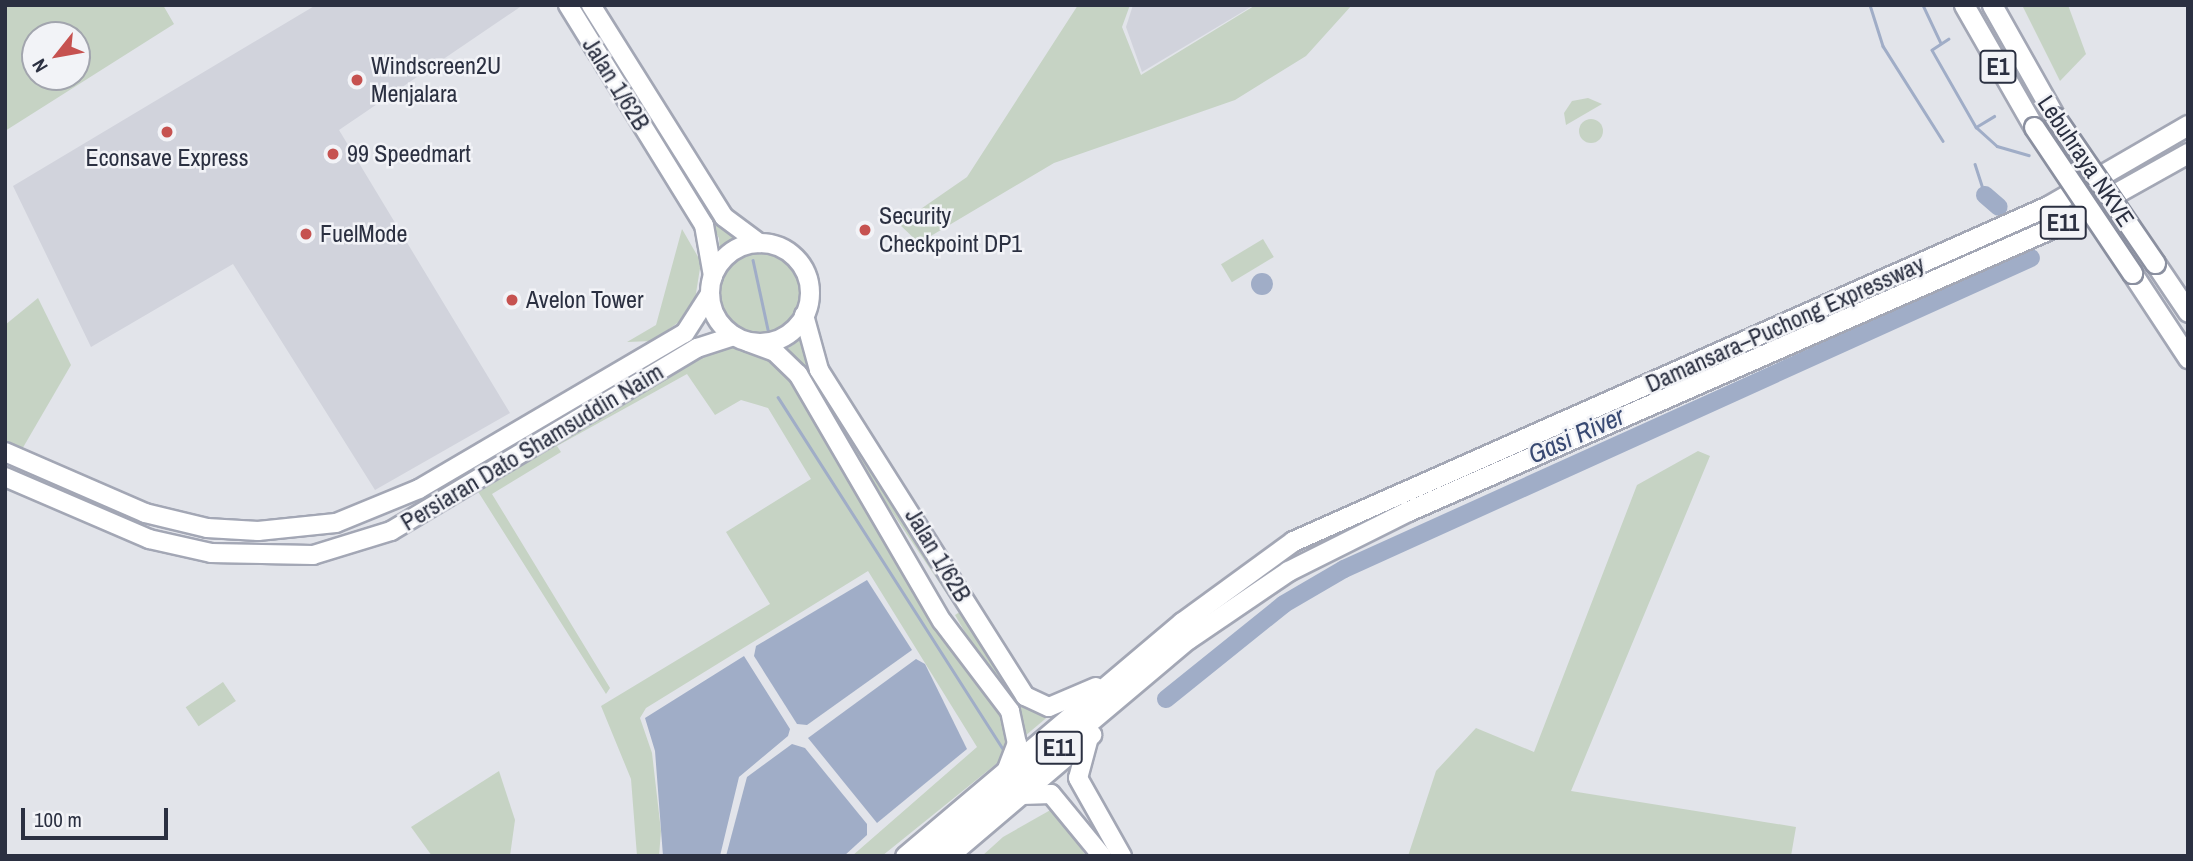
<!DOCTYPE html>
<html>
<head>
<meta charset="utf-8">
<style>
	body { margin:0 }
	#map { position:relative; width:2193px; height:861px; overflow:hidden; background:#e2e4ea; font-family:"Archivo Narrow",sans-serif }
	div>[style] { position:absolute }
	.built>* { inset:0; background:#d1d3dc }
	.green>* { inset:0; background:#c6d3c4; transform-origin:0 0 }
	.round { border-radius:50% }
	.water>* { inset:0; background:#a0adc7 }
	.stream>* { height:2.5px; margin:-1.25px; padding:0 1.25px; transform-origin:1.25px; border-radius:1.25px; background:#a0adc7 }
	.river>* { height:18px; margin:-9px; padding:0 9px; transform-origin:9px; border-radius:9px; background:#a0adc7 }
	.roads { filter:drop-shadow(2px 0 #a3a7b5) drop-shadow(-2px 0 #a3a7b5) drop-shadow(0 2px #a3a7b5) drop-shadow(0 -2px #a3a7b5) }
	.major>* { height:18px; margin:-9px; padding:0 9px; transform-origin:9px; border-radius:9px; background:#fff }
	.major>.ring { margin:-9px; padding:0; box-sizing:content-box; background:none; border:18px solid #fff; border-radius:50% }
	.highway>* { height:19px; margin:-9.5px; padding:0 9.5px; transform-origin:9.5px; border-radius:9.5px; background:#fff }
	.bridges { filter:drop-shadow(2px 0 #8b90a0) drop-shadow(-2px 0 #8b90a0) drop-shadow(0 2px #8b90a0) drop-shadow(0 -2px #8b90a0) }
	.highway-bridge>* { height:19px; margin:-9.5px; padding:0 9.5px; transform-origin:9.5px; border-radius:9.5px; background:#fff }
	.dots>* { width:19px; height:19px; translate:-50% -50%; box-sizing:border-box; border:4px solid #f2f3f7; border-radius:50% }
	span { translate:-50% -50%; white-space:nowrap; text-align:center; line-height:1.15; -webkit-text-stroke:5px #f2f3f7; paint-order:stroke }
	.shield-label span { padding:2px 5px; background:#f2f3f7; border:2px solid; border-radius:5px; -webkit-text-stroke-width:0 }
	.shield-label { font-size:23px; color:#2b3041; font-weight:700 }
	.poi-label { font-size:24px; color:#2b3041 }
	.left { translate:0 -50%; text-align:left }
	.street-label { font-size:24px; color:#2b3041 }
	.water-label { font-size:26px; color:#384972; font-style:italic }
	.frame { position:absolute; inset:0; border:7px solid #2b3041; pointer-events:none }
	.north { position:absolute; left:21px; top:21px; width:70px; height:70px; box-sizing:border-box; background:#f2f3f7; border:2px solid #a2a5ae; border-radius:50%; rotate:239deg; font-size:19px; font-weight:700; line-height:28px; text-align:center; color:#2b3041 }
	.north::after { content:''; display:block; margin:auto; width:24px; height:32px; background:#c65250; clip-path:polygon(50% 0,100% 100%,50% 72%,0 100%) }
	.scale { position:absolute; left:21px; top:808px; width:147px; height:32px; box-sizing:border-box; border:4px solid #2b3041; border-top:0; padding-left:9px; font-size:21px; line-height:24px; white-space:nowrap; color:#2b3041; -webkit-text-stroke:5px #f2f3f7; paint-order:stroke }
</style>
</head>
<body>
<div id="map">
	<div class="built">
		<div style="clip-path:polygon(316px 5px,523px 5px,339px 130px,510px 413px,375px 490px,233px 264px,91px 347px,13px 186px)"></div>
		<div style="clip-path:polygon(1133px 5px,1254px 5px,1142px 72px,1126px 27px)"></div>
	</div>
	<div class="green">
		<div style="clip-path:polygon(evenodd,5px 5px,163px 5px,174px 24px,5px 131px,5px 5px,35px 35px,77px 35px,77px 77px,35px 77px,35px 35px)"></div>
		<div style="clip-path:polygon(574px 5px,585px 7px,722px 226px,740px 242px,720px 254px,719px 238px)"></div>
		<div style="clip-path:polygon(1078px 5px,1130px 5px,1122px 27px,1141px 75px,1254px 6px,1352px 5px,1306px 56px,1235px 100px,1054px 163px,919px 243px,899px 224px,967px 177px)"></div>
		<div style="clip-path:polygon(2022px 5px,2068px 5px,2086px 54px,2060px 81px)"></div>
		<div style="clip-path:polygon(1588px 98px,1602px 104px,1566px 125px,1564px 113px,1572px 101px)"></div>
		<div class="round" style="left:1579px;top:119px;width:24px;height:24px"></div>
		<div style="clip-path:polygon(682px 229px,701px 262px,693px 312px,652px 341px,627px 342px,656px 325px)"></div>
		<div style="left:1263px;top:239px;width:21px;height:49px;rotate:59deg"></div>
		<div class="round" style="left:719px;top:252px;width:82px;height:82px"></div>
		<div style="clip-path:polygon(38px 298px,71px 365px,21px 451px,5px 443px,5px 325px)"></div>
		<div style="clip-path:polygon(802px 339px,805px 357px,953px 603px,784px 351px)"></div>
		<div style="clip-path:polygon(732px 346px,782px 363px,1008px 718px,1009px 748px,1001px 760px,882px 856px,852px 856px,977px 747px,868px 571px,646px 708px,640px 718px,652px 753px,661px 831px,659px 856px,637px 856px,631px 779px,601px 706px,770px 604px,726px 532px,811px 479px,768px 408px,741px 400px,715px 415px,687px 374px,557px 446px,561px 452px,492px 494px,610px 688px,606px 694px,477px 490px,706px 348px)"></div>
		<div style="clip-path:polygon(1698px 451px,1710px 456px,1571px 791px,1796px 827px,1791px 856px,1408px 856px,1436px 771px,1476px 728px,1534px 752px,1637px 485px)"></div>
		<div style="clip-path:polygon(963px 610px,1051px 714px,1025px 736px,955px 615px)"></div>
		<div style="left:223px;top:682px;width:23px;height:45px;rotate:56deg"></div>
		<div style="clip-path:polygon(499px 771px,515px 820px,510px 856px,432px 856px,411px 827px)"></div>
		<div style="clip-path:polygon(1054px 808px,1086px 856px,982px 856px,1003px 837px)"></div>
	</div>
	<div class="water">
		<div class="round" style="left:1251px;top:273px;width:22px;height:22px"></div>
		<div style="clip-path:polygon(867px 580px,912px 650px,807px 725px,797px 724px,754px 656px,756px 646px)"></div>
		<div style="clip-path:polygon(744px 656px,790px 729px,788px 736px,739px 777px,720px 856px,663px 856px,655px 751px,645px 718px)"></div>
		<div style="clip-path:polygon(916px 659px,925px 664px,967px 749px,877px 823px,808px 738px)"></div>
		<div style="clip-path:polygon(792px 744px,805px 748px,867px 824px,867px 835px,844px 856px,726px 856px,747px 777px)"></div>
	</div>
	<div class="stream">
		<div style="left:1870px;top:5px;width:43px;rotate:72.4deg"></div>
		<div style="left:1883px;top:46px;width:112px;rotate:57.7deg"></div>
		<div style="left:1923px;top:5px;width:42px;rotate:64.7deg"></div>
		<div style="left:1949px;top:39px;width:20px;rotate:147deg"></div>
		<div style="left:1932px;top:50px;width:89px;rotate:60.3deg"></div>
		<div style="left:1976px;top:127px;width:28px;rotate:42deg"></div>
		<div style="left:1997px;top:146px;width:33px;rotate:16deg"></div>
		<div style="left:1976px;top:127px;width:21px;rotate:-31deg"></div>
		<div style="left:1975px;top:164px;width:33px;rotate:72deg"></div>
		<div style="left:753px;top:260px;width:76px;rotate:77.8deg"></div>
		<div style="left:778px;top:397px;width:418px;rotate:57.4deg"></div>
	</div>
	<div class="river">
		<div style="left:1985px;top:195px;width:18px;rotate:41deg"></div>
		<div style="left:1166px;top:699px;width:151px;rotate:-38.8deg"></div>
		<div style="left:1284px;top:604px;width:69px;rotate:-30.3deg"></div>
		<div style="left:1344px;top:569px;width:754px;rotate:-24.36deg"></div>
	</div>
	<div class="roads">
		<div class="major">
			<div style="left:568px;top:5px;width:259px;rotate:58.3deg"></div>
			<div style="left:704px;top:225px;width:52px;rotate:80deg"></div>
			<div style="left:591px;top:5px;width:250px;rotate:57.9deg"></div>
			<div style="left:724px;top:217px;width:44px;rotate:36.6deg"></div>
			<div class="ring" style="left:710px;top:243px;width:82px;height:82px"></div>
			<div style="left:804px;top:315px;width:57px;rotate:74.7deg"></div>
			<div style="left:819px;top:370px;width:386px;rotate:57.7deg"></div>
			<div style="left:1025px;top:696px;width:26px;rotate:25deg"></div>
			<div style="left:1049px;top:707px;width:51px;rotate:-23.1deg"></div>
			<div style="left:748px;top:342px;width:29px;rotate:20deg"></div>
			<div style="left:775px;top:352px;width:32px;rotate:44deg"></div>
			<div style="left:798px;top:374px;width:286px;rotate:59.8deg"></div>
			<div style="left:942px;top:621px;width:113px;rotate:52.9deg"></div>
			<div style="left:1010px;top:711px;width:33px;rotate:78deg"></div>
			<div style="left:1017px;top:743px;width:30px;rotate:111deg"></div>
			<div style="left:5px;top:452px;width:153px;rotate:23.5deg"></div>
			<div style="left:145px;top:513px;width:64px;rotate:13.6deg"></div>
			<div style="left:207px;top:528px;width:51px;rotate:3.4deg"></div>
			<div style="left:258px;top:531px;width:78px;rotate:-5.9deg"></div>
			<div style="left:336px;top:523px;width:90px;rotate:-22.3deg"></div>
			<div style="left:419px;top:489px;width:308px;rotate:-30.4deg"></div>
			<div style="left:685px;top:333px;width:46px;rotate:-57.3deg"></div>
			<div style="left:5px;top:477px;width:157px;rotate:23.3deg"></div>
			<div style="left:149px;top:539px;width:64px;rotate:12.7deg"></div>
			<div style="left:211px;top:553px;width:102px;rotate:1.1deg"></div>
			<div style="left:313px;top:555px;width:82px;rotate:-17.1deg"></div>
			<div style="left:391px;top:531px;width:357px;rotate:-30.9deg"></div>
			<div style="left:697px;top:348px;width:39px;rotate:-18deg"></div>
			<div style="left:1088px;top:741px;width:38px;rotate:105deg"></div>
			<div style="left:1078px;top:778px;width:90px;rotate:60.6deg"></div>
			<div style="left:1022px;top:795px;width:29px;rotate:-2deg"></div>
			<div style="left:1051px;top:794px;width:80px;rotate:50.6deg"></div>
			<div style="left:950px;top:856px;width:187px;rotate:-40.4deg"></div>
		</div>
		<div class="highway">
			<div style="left:1964px;top:5px;width:141px;rotate:60.2deg"></div>
			<div style="left:1992px;top:5px;width:129px;rotate:60.6deg"></div>
			<div style="left:2155px;top:263px;width:59px;rotate:56deg"></div>
			<div style="left:2132px;top:273px;width:102px;rotate:56.6deg"></div>
			<div style="left:905px;top:856px;width:363px;rotate:-40.2deg"></div>
			<div style="left:1182px;top:622px;width:137px;rotate:-36.1deg"></div>
			<div style="left:1293px;top:541px;width:826px;rotate:-23.93deg"></div>
			<div style="left:2048px;top:206px;width:162px;rotate:-30.1deg"></div>
			<div style="left:930px;top:856px;width:337px;rotate:-40.1deg"></div>
			<div style="left:1188px;top:639px;width:121px;rotate:-34.2deg"></div>
			<div style="left:1288px;top:571px;width:134px;rotate:-26.6deg"></div>
			<div style="left:1408px;top:511px;width:711px;rotate:-23.72deg"></div>
			<div style="left:2059px;top:225px;width:148px;rotate:-29.2deg"></div>
		</div>
	</div>
	<div class="bridges">
		<div class="highway-bridge">
			<div style="left:2055px;top:117px;width:177px;rotate:55.6deg"></div>
			<div style="left:2034px;top:127px;width:176px;rotate:56.1deg"></div>
		</div>
	</div>
	<div class="dots">
		<div style="left:357px;top:80px;background:#c65250"></div>
		<div style="left:167px;top:132px;background:#c65250"></div>
		<div style="left:333px;top:154px;background:#c65250"></div>
		<div style="left:865px;top:230px;background:#c65250"></div>
		<div style="left:306px;top:234px;background:#c65250"></div>
		<div style="left:512px;top:300px;background:#c65250"></div>
	</div>
	<div class="shield-label">
		<span style="left:1998px;top:67px">E1</span>
		<span style="left:2063px;top:223px">E11</span>
		<span style="left:1059px;top:748px">E11</span>
	</div>
	<div class="poi-label">
		<span class="left" style="left:371px;top:80px">Windscreen2U<br>Menjalara</span>
		<span class="left" style="left:347px;top:154px">99 Speedmart</span>
		<span style="left:167px;top:158px">Econsave Express</span>
		<span class="left" style="left:879px;top:230px">Security<br>Checkpoint DP1</span>
		<span class="left" style="left:320px;top:234px">FuelMode</span>
		<span class="left" style="left:526px;top:300px">Avelon Tower</span>
	</div>
	<div class="street-label">
		<span style="left:616px;top:84px;rotate:58deg">Jalan 1/62B</span>
		<span style="left:2086px;top:161px;rotate:56deg">Lebuhraya NKVE</span>
		<span style="left:1785px;top:324px;rotate:-24deg">Damansara–Puchong Expressway</span>
		<span style="left:532px;top:447px;rotate:-31deg">Persiaran Dato Shamsuddin Naim</span>
		<span style="left:938px;top:555px;rotate:59deg">Jalan 1/62B</span>
	</div>
	<div class="water-label">
		<span style="left:1576px;top:435px;rotate:-24deg">Gasi River</span>
	</div>
	<div class="frame"></div>
	<div class="north">N</div>
	<div class="scale">100 m</div>
</div>
</body>
</html>
